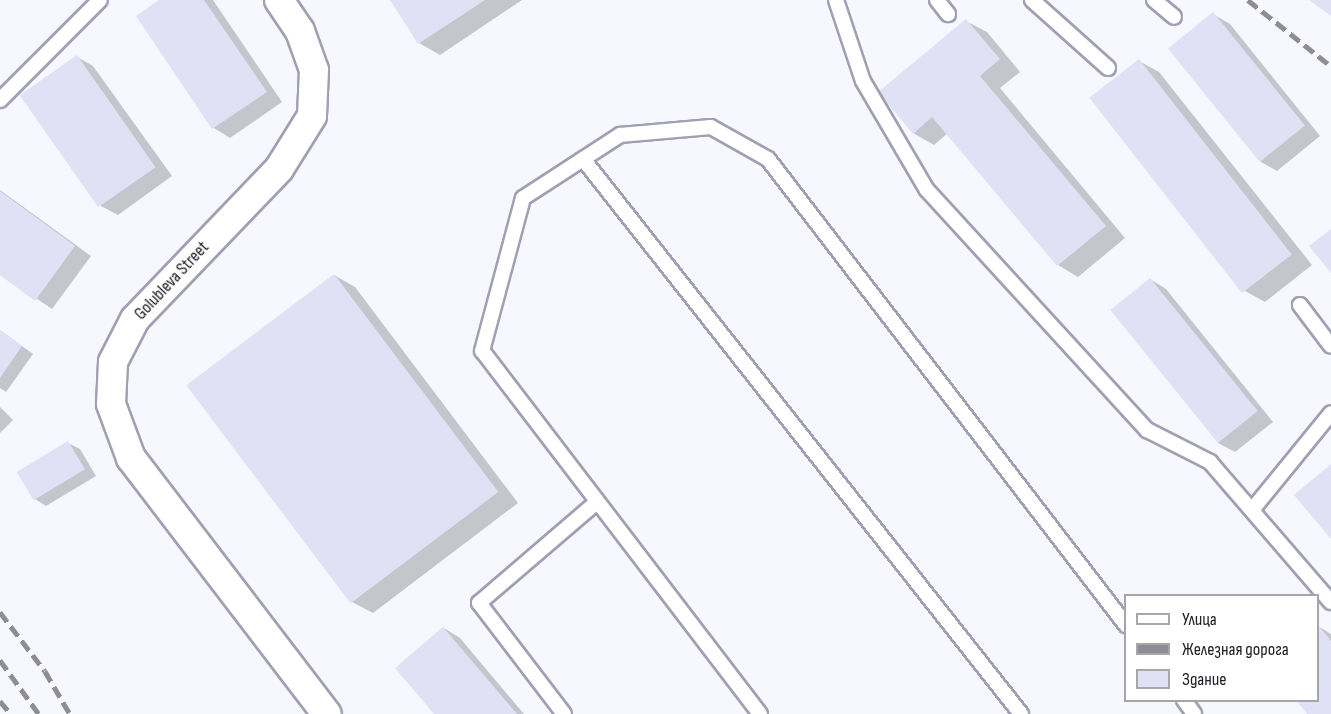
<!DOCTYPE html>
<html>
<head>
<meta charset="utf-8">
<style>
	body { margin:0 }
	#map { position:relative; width:1331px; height:714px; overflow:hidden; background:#f7f7ff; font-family:"Sofia Sans Condensed",sans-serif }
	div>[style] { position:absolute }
	.shadow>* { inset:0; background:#0003 }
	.building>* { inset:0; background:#e0e1f4; transform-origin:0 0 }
	.roads { filter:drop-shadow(2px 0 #a0a0b2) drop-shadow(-2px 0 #a0a0b2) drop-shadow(0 2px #a0a0b2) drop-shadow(0 -2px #a0a0b2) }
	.service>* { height:14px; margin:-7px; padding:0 7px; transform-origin:7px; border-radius:7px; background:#fff }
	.minor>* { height:28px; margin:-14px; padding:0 14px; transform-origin:14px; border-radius:14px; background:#fff }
	.rail>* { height:4.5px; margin-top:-2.25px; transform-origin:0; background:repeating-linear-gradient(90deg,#8d8d95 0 12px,transparent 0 18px) }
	span { translate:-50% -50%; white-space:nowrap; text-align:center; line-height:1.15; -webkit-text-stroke:4.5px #fff; paint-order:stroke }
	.street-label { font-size:18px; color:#202027 }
	.legend { position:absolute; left:1124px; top:594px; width:195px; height:108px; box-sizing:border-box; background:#fff; border:2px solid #a6a6a9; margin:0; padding:8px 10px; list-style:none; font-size:18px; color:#202027 }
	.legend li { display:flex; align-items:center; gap:12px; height:30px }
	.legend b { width:30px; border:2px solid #a6a6a9 }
</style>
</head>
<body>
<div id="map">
	<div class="shadow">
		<div style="clip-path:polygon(161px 0,213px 0,282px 102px,230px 138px,214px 128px,138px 16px)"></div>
		<div style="clip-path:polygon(391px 0,522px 0,440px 55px,419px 43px)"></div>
		<div style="clip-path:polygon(1213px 14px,1230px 24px,1320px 136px,1277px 171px,1261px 162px)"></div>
		<div style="clip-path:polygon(966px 21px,987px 32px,1020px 72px,1000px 88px,1125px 238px,1078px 277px,1058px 265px,948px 133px,934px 145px,913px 133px)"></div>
		<div style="clip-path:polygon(77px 57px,93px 66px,172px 176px,118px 215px,101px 206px)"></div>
		<div style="clip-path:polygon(1139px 61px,1159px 72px,1312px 265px,1265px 302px,1245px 291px)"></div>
		<div style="clip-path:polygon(0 190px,91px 256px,52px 309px,0 274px)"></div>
		<div style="clip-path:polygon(334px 275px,355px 287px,518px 503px,373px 613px,352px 602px)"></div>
		<div style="clip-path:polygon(1150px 279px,1166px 289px,1273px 422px,1235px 452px,1218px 443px)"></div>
		<div style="clip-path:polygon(0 330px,33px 354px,6px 392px,0 388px)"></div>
		<div style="clip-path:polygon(0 407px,13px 420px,0 433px)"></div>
		<div style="clip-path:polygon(68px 443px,80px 449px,96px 476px,46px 506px,35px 499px)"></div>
		<div style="clip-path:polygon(1318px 626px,1331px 634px,1331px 714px,1309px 714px,1318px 700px)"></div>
		<div style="clip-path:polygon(444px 628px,460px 638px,524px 714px,436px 714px)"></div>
	</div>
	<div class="building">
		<div style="clip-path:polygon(159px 0,204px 0,267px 92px,212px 129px,136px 16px)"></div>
		<div style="clip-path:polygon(390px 0,485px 0,418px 44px)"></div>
		<div style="clip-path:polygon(1309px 0,1331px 0,1331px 16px)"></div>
		<div style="left:1213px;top:12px;width:146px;height:58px;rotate:51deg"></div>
		<div style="clip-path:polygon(966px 19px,1000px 59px,980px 76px,1106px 226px,1057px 266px,932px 117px,913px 134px,878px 92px)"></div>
		<div style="left:77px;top:55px;width:137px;height:70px;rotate:55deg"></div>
		<div style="left:1139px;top:59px;width:248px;height:63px;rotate:52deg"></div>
		<div style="clip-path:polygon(0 191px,75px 246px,35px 301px,0 275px)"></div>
		<div style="clip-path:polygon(1331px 229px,1331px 273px,1309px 246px)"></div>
		<div style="left:334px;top:274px;width:273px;height:185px;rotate:53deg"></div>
		<div style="left:1150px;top:278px;width:171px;height:51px;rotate:51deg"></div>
		<div style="clip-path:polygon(0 330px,22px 346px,0 378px)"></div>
		<div style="left:68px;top:441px;width:33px;height:60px;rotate:59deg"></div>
		<div style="clip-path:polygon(1331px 464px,1331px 539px,1294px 495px)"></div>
		<div style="clip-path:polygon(1318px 625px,1331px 641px,1331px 714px,1307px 714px,1296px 700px,1318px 700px)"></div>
		<div style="clip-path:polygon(443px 627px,517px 714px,434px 714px,395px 668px)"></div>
	</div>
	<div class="roads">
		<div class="service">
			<div style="left:836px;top:0;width:85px;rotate:71.6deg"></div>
			<div style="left:863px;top:81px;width:126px;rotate:59.6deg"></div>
			<div style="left:927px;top:190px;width:326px;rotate:47.5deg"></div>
			<div style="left:1147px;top:430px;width:71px;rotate:26.9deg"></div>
			<div style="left:1210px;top:462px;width:185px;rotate:49.2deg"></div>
			<div style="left:937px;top:0;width:18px;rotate:52deg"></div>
			<div style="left:1032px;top:0;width:102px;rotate:41.8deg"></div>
			<div style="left:1154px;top:0;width:26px;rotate:40deg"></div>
			<div style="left:0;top:100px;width:141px;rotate:-45deg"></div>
			<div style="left:583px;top:159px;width:707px;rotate:51.72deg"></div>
			<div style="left:1300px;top:305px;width:51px;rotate:52.9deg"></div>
			<div style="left:1252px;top:510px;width:125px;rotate:-50.8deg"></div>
			<div style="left:1184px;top:700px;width:17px;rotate:54deg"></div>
			<div style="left:564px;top:714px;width:140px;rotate:-127.4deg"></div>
			<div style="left:479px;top:603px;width:155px;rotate:-40.6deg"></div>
			<div style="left:760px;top:714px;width:457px;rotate:-127.4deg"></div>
			<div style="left:482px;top:351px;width:158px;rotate:-75deg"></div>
			<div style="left:523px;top:198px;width:116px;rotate:-33deg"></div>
			<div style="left:620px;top:135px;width:91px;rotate:-5deg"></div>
			<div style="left:711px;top:127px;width:65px;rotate:29.3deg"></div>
			<div style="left:768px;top:159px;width:588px;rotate:52.47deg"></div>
		</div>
		<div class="minor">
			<div style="left:279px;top:0;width:37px;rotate:56deg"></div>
			<div style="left:300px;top:31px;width:41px;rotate:70.3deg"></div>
			<div style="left:314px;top:70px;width:46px;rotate:92.5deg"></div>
			<div style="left:312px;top:116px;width:62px;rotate:121.9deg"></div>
			<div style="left:279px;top:169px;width:208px;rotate:133.8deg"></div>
			<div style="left:135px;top:319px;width:48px;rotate:117.1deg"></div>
			<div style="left:113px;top:362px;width:42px;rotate:92.7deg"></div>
			<div style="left:111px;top:404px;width:58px;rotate:69.7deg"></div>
			<div style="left:131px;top:458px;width:322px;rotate:52.6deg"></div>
		</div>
	</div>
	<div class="rail">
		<div style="left:1248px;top:0;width:106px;rotate:38.5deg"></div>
		<div style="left:0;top:612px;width:74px;rotate:52.7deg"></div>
		<div style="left:45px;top:671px;width:50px;rotate:59.8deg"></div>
		<div style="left:0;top:660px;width:67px;rotate:54.2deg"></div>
		<div style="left:0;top:701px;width:17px;rotate:50deg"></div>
	</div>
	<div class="street-label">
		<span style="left:172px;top:281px;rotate:-47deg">Golubleva Street</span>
	</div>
	<ul class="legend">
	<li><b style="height:8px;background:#fff"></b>Улица</li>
	<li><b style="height:8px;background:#8d8d95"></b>Железная дорога</li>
	<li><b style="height:16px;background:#e0e1f4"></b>Здание</li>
	</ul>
</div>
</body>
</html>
